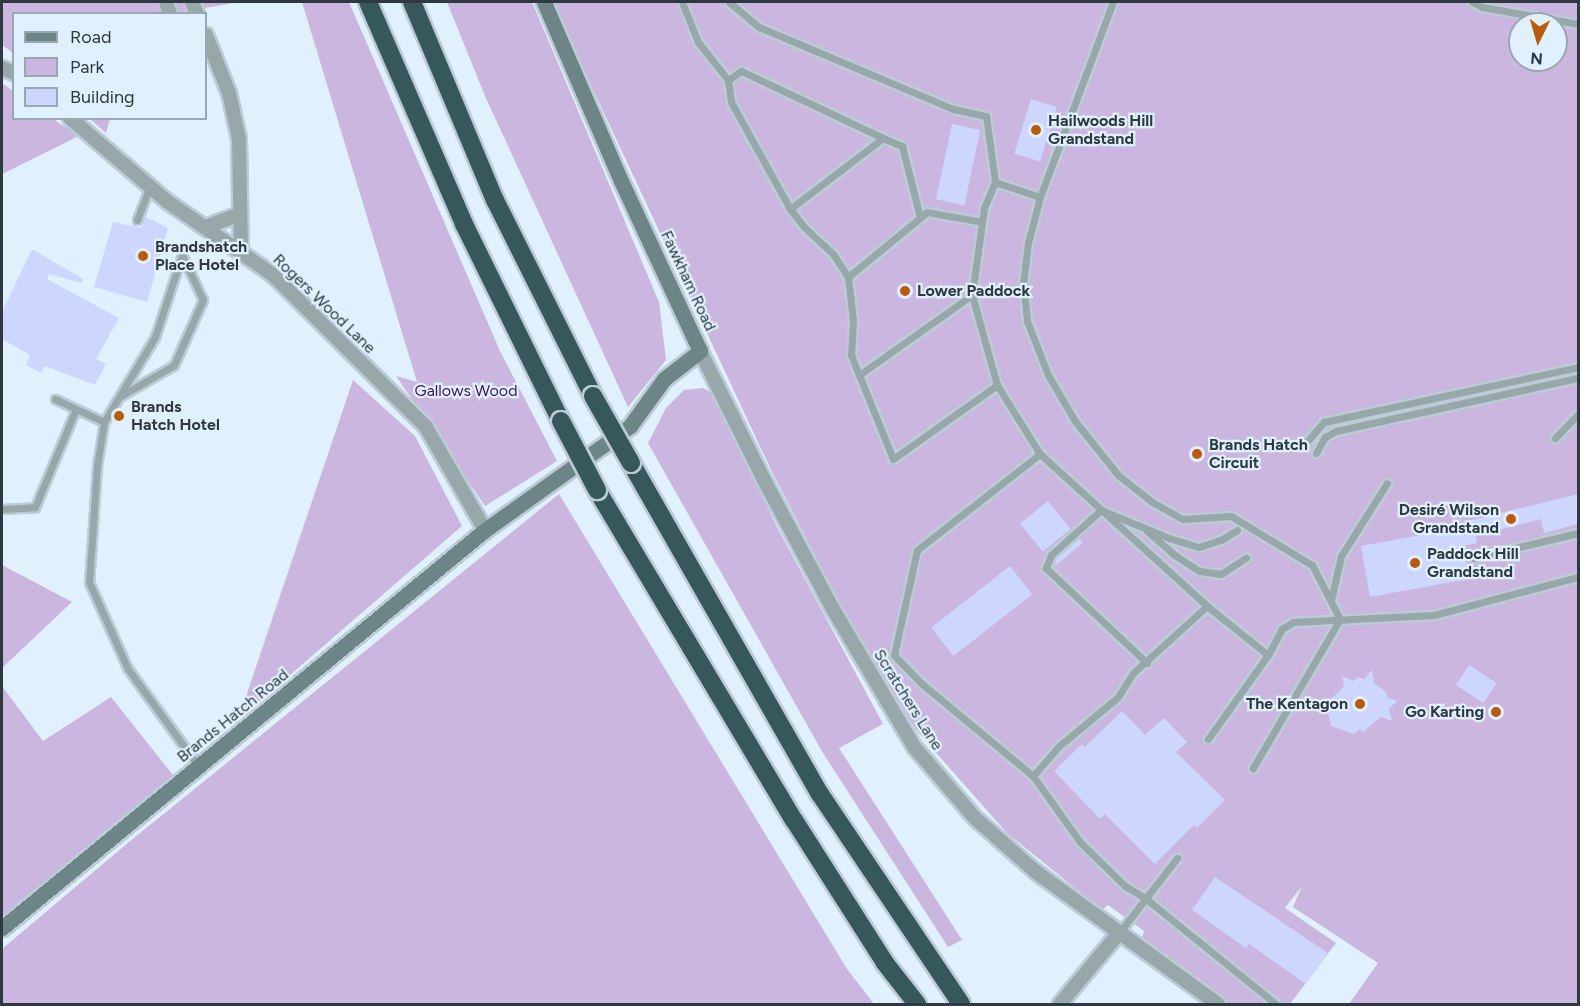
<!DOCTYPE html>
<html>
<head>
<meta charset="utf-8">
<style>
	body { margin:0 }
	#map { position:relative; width:1580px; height:1006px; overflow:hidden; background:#e0f1fd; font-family:Figtree,sans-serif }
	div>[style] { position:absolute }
	.green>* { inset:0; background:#cab6de }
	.building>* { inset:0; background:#ccd6ff; transform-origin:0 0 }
	.roads { filter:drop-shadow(2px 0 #bcccd7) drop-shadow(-2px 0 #bcccd7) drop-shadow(0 2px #bcccd7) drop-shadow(0 -2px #bcccd7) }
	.lane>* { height:7px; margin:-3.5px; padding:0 3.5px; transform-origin:3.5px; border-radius:3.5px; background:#98a7a9 }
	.street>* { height:14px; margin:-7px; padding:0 7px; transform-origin:7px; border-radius:7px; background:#98a7a9 }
	.secondary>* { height:15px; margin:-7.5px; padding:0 7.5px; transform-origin:7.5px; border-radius:7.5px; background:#6e8588 }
	.highway>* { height:18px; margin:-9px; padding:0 9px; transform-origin:9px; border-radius:9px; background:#36585c }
	.bridges { filter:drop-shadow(2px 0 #bcccd7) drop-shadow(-2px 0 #bcccd7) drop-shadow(0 2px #bcccd7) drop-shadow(0 -2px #bcccd7) }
	.highway-bridge>* { height:18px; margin:-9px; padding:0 9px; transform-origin:9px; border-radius:9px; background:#36585c }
	.dots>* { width:16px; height:16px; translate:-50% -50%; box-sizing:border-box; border:3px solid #e0f1fd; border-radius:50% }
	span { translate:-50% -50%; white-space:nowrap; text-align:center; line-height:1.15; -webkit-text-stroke:4.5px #e0f1fd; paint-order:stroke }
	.poi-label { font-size:16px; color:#2e3941; font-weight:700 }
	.left { translate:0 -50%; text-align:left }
	.right { translate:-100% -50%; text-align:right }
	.street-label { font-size:16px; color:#2e3941 }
	.park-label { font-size:16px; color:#41155e }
	.frame { position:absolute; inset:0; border:3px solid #2e3941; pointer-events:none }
	.legend { position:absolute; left:12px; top:12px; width:195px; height:108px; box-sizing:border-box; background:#e0f1fd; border:2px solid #99a7b2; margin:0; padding:8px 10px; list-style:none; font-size:18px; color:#2e3941 }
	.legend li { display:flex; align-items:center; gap:12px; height:30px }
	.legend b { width:30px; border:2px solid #99a7b2 }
	.north { position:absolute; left:1508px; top:12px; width:60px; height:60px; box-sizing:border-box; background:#e0f1fd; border:2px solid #99a7b2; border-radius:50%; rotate:185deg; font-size:16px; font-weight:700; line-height:24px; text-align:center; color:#2e3941 }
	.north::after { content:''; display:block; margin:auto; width:21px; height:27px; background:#b95a0f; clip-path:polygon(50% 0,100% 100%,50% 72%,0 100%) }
</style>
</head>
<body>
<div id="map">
	<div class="green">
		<div style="clip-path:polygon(2px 2px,239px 2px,176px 13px,14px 14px,13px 53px,2px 45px)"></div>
		<div style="clip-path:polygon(302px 2px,349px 2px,500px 351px,557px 461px,485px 506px,396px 376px,417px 382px)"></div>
		<div style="clip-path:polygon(447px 2px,532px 2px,659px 302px,666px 360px,628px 407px,485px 96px)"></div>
		<div style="clip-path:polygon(evenodd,552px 2px,1578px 2px,1578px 1004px,1349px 1004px,1378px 963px,1293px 907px,1302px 886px,1285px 908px,1336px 943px,1290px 1004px,1227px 1004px,1150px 948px,1142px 938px,1144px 931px,1108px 905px,1102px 910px,1007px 833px,916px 730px,883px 676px,871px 663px,871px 657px,848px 619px,772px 472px,552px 2px,1520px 24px,1556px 24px,1556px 60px,1520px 60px,1520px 24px)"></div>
		<div style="clip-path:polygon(2px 83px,13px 91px,14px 118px,53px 119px,79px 136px,2px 174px)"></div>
		<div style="clip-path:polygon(90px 119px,110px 119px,106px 133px)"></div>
		<div style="clip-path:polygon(353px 380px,415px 436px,462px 526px,238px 720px)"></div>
		<div style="clip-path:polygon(703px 388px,715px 395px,776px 525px,883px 724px,839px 748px,962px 940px,948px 947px,823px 753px,648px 443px,666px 408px,684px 390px)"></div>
		<div style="clip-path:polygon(559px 494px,847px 969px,874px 1004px,2px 1004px,2px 949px,129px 842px)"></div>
		<div style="clip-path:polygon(2px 565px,72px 602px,2px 668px)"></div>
		<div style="clip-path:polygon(2px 686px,43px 741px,111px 697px,173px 775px,2px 919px)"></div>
	</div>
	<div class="building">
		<div style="left:1031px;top:99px;width:27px;height:57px;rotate:17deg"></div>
		<div style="left:952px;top:124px;width:29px;height:77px;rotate:12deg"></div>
		<div style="clip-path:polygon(144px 216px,168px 228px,147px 302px,94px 287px,113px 222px,142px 228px)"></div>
		<div style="clip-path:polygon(32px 249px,83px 279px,82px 283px,49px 274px,47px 279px,119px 318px,96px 359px,106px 364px,95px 385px,45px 366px,41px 373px,26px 365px,30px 355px,2px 339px,2px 312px)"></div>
		<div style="clip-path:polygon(1578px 494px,1578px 524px,1544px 533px,1541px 519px,1476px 536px,1477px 543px,1463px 546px,1469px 579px,1370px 597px,1361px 546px,1465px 527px,1464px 522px)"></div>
		<div style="left:1048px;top:501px;width:36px;height:36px;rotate:51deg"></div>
		<div style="clip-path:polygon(1079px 538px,1083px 543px,1055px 566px,1056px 558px)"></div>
		<div style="left:1010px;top:566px;width:36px;height:100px;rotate:52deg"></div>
		<div style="left:1469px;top:665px;width:33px;height:24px;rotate:33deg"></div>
		<div style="clip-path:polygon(1372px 670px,1374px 683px,1386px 692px,1387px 697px,1397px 701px,1389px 709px,1392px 721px,1381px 717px,1363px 732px,1360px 729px,1354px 734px,1331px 726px,1326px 703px,1344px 687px,1342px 676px,1354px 681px,1358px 677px,1364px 679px)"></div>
		<div style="clip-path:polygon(1122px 711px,1145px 735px,1164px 718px,1187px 742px,1176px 752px,1225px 800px,1197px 828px,1194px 825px,1155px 864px,1105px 814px,1100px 819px,1054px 771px,1082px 744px,1085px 747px)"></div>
		<div style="clip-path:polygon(1215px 877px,1328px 953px,1306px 984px,1249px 944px,1246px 948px,1192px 910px)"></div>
	</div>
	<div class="roads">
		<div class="lane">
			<div style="left:682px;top:2px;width:43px;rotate:68.2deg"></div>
			<div style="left:698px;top:42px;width:48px;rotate:51.7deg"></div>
			<div style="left:729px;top:2px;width:39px;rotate:40deg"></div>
			<div style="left:759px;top:27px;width:211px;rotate:22.9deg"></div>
			<div style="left:953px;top:109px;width:34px;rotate:12deg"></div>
			<div style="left:986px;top:116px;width:67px;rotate:82.2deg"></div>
			<div style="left:995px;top:182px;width:28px;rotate:113deg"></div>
			<div style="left:984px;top:208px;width:88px;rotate:97.9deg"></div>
			<div style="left:972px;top:295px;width:93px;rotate:74.5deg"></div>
			<div style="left:997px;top:385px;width:81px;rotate:58.1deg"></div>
			<div style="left:1040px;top:454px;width:226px;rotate:42.3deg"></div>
			<div style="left:1207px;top:606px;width:78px;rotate:38.8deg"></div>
			<div style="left:1268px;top:655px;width:30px;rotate:-62deg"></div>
			<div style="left:1282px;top:629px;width:13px;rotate:-32deg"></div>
			<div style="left:1293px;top:622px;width:141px;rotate:-2.8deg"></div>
			<div style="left:1434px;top:615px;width:149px;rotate:-14.8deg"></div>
			<div style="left:1472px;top:2px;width:11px;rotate:27deg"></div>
			<div style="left:1482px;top:7px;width:97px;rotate:10deg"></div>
			<div style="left:883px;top:138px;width:157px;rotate:-154.7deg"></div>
			<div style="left:741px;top:71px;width:16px;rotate:145deg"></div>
			<div style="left:728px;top:80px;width:22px;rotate:82deg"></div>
			<div style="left:731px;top:102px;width:122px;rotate:61.1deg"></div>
			<div style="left:790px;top:209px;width:23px;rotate:52deg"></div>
			<div style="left:804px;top:227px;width:40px;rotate:43deg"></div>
			<div style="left:833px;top:254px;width:27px;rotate:57deg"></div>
			<div style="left:848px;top:277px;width:43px;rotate:83.4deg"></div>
			<div style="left:853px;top:320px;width:35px;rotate:93deg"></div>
			<div style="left:851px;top:355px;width:112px;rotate:68deg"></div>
			<div style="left:893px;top:459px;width:128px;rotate:-35.4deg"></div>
			<div style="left:995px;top:182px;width:47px;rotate:18.4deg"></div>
			<div style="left:1040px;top:197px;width:48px;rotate:104.6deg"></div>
			<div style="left:1028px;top:243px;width:39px;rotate:97deg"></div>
			<div style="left:1023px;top:282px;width:39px;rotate:84deg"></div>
			<div style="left:1027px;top:321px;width:58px;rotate:68.7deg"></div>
			<div style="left:1048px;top:375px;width:53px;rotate:59.6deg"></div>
			<div style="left:1075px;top:421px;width:69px;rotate:51.5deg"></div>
			<div style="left:1118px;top:475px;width:43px;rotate:38.5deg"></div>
			<div style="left:1152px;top:502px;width:35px;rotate:29deg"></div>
			<div style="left:1183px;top:519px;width:48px;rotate:-3.6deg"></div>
			<div style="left:1231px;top:516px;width:95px;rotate:31.2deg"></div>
			<div style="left:1312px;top:565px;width:61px;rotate:62.6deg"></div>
			<div style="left:1340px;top:619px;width:173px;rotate:120.3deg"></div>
			<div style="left:1040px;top:197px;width:208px;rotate:-69.5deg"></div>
			<div style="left:790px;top:209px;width:117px;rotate:-37.4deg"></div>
			<div style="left:883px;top:138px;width:21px;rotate:23deg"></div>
			<div style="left:902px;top:146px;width:73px;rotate:75.8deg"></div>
			<div style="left:137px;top:220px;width:36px;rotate:-69deg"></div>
			<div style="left:848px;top:277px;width:102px;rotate:-39.4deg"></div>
			<div style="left:927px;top:212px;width:56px;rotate:10.3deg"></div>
			<div style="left:859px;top:375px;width:138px;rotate:-35.3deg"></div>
			<div style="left:121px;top:396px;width:61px;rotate:-30.3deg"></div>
			<div style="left:174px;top:365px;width:71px;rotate:-66deg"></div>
			<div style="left:203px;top:300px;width:50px;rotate:-115deg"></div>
			<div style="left:182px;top:255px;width:86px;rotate:108.2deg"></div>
			<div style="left:155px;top:337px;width:99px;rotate:121deg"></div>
			<div style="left:104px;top:422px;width:45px;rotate:99deg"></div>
			<div style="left:97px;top:466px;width:116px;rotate:93.9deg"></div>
			<div style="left:89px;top:582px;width:95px;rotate:65.9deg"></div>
			<div style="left:128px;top:669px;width:121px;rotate:54.1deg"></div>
			<div style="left:55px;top:399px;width:54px;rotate:25.1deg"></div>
			<div style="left:1555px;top:438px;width:33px;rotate:-46deg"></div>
			<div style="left:1303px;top:446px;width:32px;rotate:-49deg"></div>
			<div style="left:1324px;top:422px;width:260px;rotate:-12.2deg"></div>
			<div style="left:1316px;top:453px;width:18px;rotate:-61deg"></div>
			<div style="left:1325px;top:437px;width:13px;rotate:-29deg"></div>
			<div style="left:1336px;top:431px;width:248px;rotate:-12.4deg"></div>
			<div style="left:2px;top:509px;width:33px;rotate:-3deg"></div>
			<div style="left:35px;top:507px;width:106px;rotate:-67.3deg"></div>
			<div style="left:1147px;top:531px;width:35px;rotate:41deg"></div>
			<div style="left:1173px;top:554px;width:31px;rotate:33deg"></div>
			<div style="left:1199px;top:571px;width:22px;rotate:8deg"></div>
			<div style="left:1221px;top:574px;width:30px;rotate:-33deg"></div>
			<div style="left:1473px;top:558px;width:108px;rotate:-13.4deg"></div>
			<div style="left:1331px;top:600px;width:45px;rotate:-77.2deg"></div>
			<div style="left:1341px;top:556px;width:86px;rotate:-57.8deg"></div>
			<div style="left:1207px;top:606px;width:100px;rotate:137.8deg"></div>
			<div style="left:1133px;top:673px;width:28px;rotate:122deg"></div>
			<div style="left:1118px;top:697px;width:77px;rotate:140.3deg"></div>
			<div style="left:1059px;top:746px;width:40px;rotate:131deg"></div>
			<div style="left:1033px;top:776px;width:81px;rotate:54.5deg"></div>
			<div style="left:1080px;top:842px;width:63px;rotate:44.4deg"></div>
			<div style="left:1125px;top:886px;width:23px;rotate:31deg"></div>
			<div style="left:1145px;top:898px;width:169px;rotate:39deg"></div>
			<div style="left:1147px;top:663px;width:139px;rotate:-136.8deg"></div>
			<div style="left:1046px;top:568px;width:14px;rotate:-69deg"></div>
			<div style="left:1051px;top:555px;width:67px;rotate:-42deg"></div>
			<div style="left:1101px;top:510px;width:74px;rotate:22.4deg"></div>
			<div style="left:1169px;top:538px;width:31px;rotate:17deg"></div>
			<div style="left:1199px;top:547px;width:23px;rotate:-18deg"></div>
			<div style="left:1221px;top:540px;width:19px;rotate:-32deg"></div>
			<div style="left:1208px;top:739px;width:103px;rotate:-54.5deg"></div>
			<div style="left:1033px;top:776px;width:146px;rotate:-140.3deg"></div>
			<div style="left:921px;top:683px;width:39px;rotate:-134deg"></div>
			<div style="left:894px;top:655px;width:107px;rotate:-77.6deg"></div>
			<div style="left:917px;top:550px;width:156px;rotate:-38deg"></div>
			<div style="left:1119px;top:933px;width:95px;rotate:-52.3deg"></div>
		</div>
		<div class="street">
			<div style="left:166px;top:2px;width:13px;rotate:72deg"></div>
			<div style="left:192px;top:2px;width:13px;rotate:67deg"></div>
			<div style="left:206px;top:35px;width:62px;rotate:68.4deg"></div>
			<div style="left:229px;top:93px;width:47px;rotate:77.7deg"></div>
			<div style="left:239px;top:139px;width:112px;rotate:89deg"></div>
			<div style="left:2px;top:68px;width:13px;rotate:23deg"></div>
			<div style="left:70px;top:118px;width:129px;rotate:40.6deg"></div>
			<div style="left:168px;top:202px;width:128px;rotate:34.8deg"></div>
			<div style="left:273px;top:275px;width:216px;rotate:44.8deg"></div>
			<div style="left:426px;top:427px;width:119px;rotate:60.2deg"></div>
			<div style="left:206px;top:227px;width:36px;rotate:-21deg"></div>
			<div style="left:700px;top:351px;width:144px;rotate:63.6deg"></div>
			<div style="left:764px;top:480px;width:146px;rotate:61.9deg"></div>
			<div style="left:833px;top:609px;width:161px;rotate:59.5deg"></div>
			<div style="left:915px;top:748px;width:92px;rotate:49.4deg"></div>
			<div style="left:975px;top:818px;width:81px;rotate:41.5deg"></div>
			<div style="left:1036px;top:872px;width:225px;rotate:36deg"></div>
			<div style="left:1060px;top:1004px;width:92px;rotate:-50.3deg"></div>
		</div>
		<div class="secondary">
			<div style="left:2px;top:928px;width:626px;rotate:-39.49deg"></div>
			<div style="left:485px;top:530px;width:178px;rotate:-35.6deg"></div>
			<div style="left:630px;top:426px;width:58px;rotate:-54.1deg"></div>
			<div style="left:664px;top:379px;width:46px;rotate:-37.9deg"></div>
			<div style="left:700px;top:351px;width:187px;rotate:-114.9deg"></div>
			<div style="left:621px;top:181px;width:195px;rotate:-113.3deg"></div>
		</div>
		<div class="highway">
			<div style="left:368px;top:2px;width:242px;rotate:66.6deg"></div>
			<div style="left:464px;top:224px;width:220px;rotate:63.8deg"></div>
			<div style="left:412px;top:2px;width:215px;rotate:67.3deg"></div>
			<div style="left:495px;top:200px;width:219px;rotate:63.4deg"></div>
			<div style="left:631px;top:463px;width:381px;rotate:60.3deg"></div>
			<div style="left:820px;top:794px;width:253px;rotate:56.1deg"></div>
			<div style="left:597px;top:490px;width:384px;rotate:59.2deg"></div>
			<div style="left:794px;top:820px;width:169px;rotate:57.5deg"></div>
			<div style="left:885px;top:963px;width:52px;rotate:52deg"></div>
		</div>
	</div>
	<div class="bridges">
		<div class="highway-bridge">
			<div style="left:593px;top:396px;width:77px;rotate:60.4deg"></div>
			<div style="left:561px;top:421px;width:78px;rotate:62.4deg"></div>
		</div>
	</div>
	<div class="dots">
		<div style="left:1036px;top:130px;background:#b95a0f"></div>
		<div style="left:143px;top:256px;background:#b95a0f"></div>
		<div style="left:905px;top:291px;background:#b95a0f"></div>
		<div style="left:119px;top:416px;background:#b95a0f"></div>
		<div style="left:1197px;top:454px;background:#b95a0f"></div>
		<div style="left:1511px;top:519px;background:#b95a0f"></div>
		<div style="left:1415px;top:563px;background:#b95a0f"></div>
		<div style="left:1360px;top:704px;background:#b95a0f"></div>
		<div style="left:1496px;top:712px;background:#b95a0f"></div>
	</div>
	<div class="poi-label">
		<span class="left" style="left:1048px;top:130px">Hailwoods Hill<br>Grandstand</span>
		<span class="left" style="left:155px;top:256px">Brandshatch<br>Place Hotel</span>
		<span class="left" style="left:917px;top:291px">Lower Paddock</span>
		<span class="left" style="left:131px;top:416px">Brands<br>Hatch Hotel</span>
		<span class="left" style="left:1209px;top:454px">Brands Hatch<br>Circuit</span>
		<span class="right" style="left:1499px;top:519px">Desiré Wilson<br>Grandstand</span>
		<span class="left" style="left:1427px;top:563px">Paddock Hill<br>Grandstand</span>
		<span class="right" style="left:1348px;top:704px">The Kentagon</span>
		<span class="right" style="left:1484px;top:712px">Go Karting</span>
	</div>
	<div class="street-label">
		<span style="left:688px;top:281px;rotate:65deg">Fawkham Road</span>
		<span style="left:324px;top:304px;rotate:44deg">Rogers Wood Lane</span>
		<span style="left:908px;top:700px;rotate:58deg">Scratchers Lane</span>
		<span style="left:233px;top:716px;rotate:-39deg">Brands Hatch Road</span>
	</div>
	<div class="park-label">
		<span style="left:466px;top:391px">Gallows Wood</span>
	</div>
	<div class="frame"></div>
	<ul class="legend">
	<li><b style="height:8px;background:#6e8588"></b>Road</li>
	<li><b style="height:16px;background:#cab6de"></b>Park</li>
	<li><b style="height:16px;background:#ccd6ff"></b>Building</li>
	</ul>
	<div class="north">N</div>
</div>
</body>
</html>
